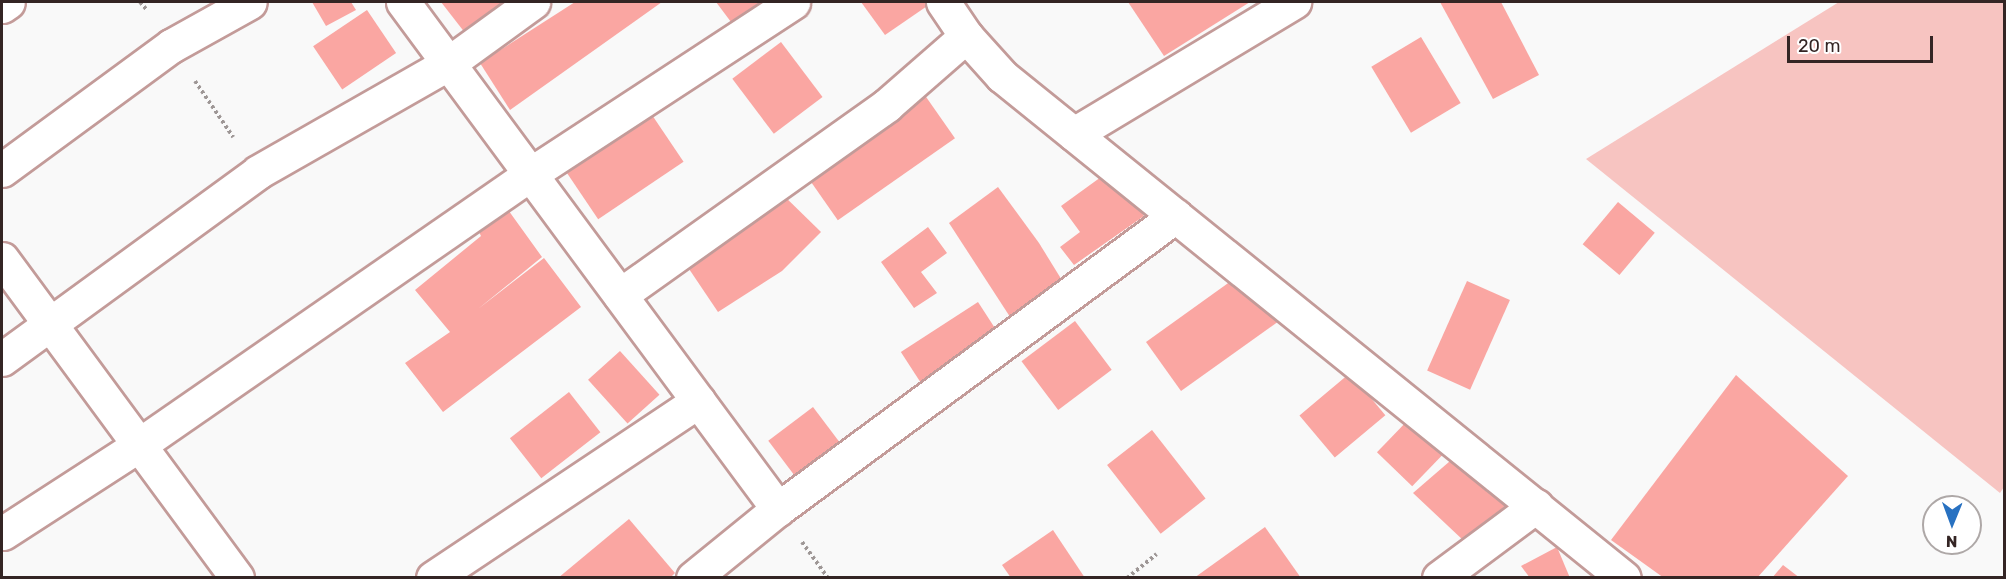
<!DOCTYPE html>
<html>
<head>
<meta charset="utf-8">
<style>
	body { margin:0 }
	#map { position:relative; width:2006px; height:579px; overflow:hidden; background:#f9f9f9; font-family:Rubik,sans-serif }
	div>[style] { position:absolute }
	.green>* { inset:0; background:#f7c4c1 }
	.building>* { inset:0; background:#faa6a2; transform-origin:0 0 }
	.path>* { height:4px; margin-top:-2px; transform-origin:0; background:repeating-linear-gradient(90deg,#9e9796 0 3px,transparent 0 6px) }
	.roads { filter:drop-shadow(2px 0 #c39b99) drop-shadow(-2px 0 #c39b99) drop-shadow(0 2px #c39b99) drop-shadow(0 -2px #c39b99) }
	.minor>* { height:33px; margin:-16.5px; padding:0 16.5px; transform-origin:16.5px; border-radius:16.5px; background:#fff }
	span { translate:-50% -50%; white-space:nowrap; text-align:center; line-height:1.15; -webkit-text-stroke:6px #fff; paint-order:stroke }
	.frame { position:absolute; inset:0; border:3px solid #342524; pointer-events:none }
	.north { position:absolute; left:1922px; top:495px; width:60px; height:60px; box-sizing:border-box; background:#fff; border:2px solid #aea8a7; border-radius:50%; rotate:181deg; font-size:16px; font-weight:700; line-height:24px; text-align:center; color:#342524 }
	.north::after { content:''; display:block; margin:auto; width:21px; height:27px; background:#2871c1; clip-path:polygon(50% 0,100% 100%,50% 72%,0 100%) }
	.scale { position:absolute; left:1787px; top:36px; width:146px; height:27px; box-sizing:border-box; border:3px solid #342524; border-top:0; padding-left:8px; font-size:18px; line-height:21px; white-space:nowrap; color:#342524; -webkit-text-stroke:4px #fff; paint-order:stroke }
</style>
</head>
<body>
<div id="map">
	<div class="green">
		<div style="clip-path:polygon(1839px 2px,2004px 2px,2004px 487px,2000px 493px,1586px 159px)"></div>
	</div>
	<div class="building">
		<div style="clip-path:polygon(312px 2px,351px 2px,356px 10px,326px 26px)"></div>
		<div style="clip-path:polygon(441px 2px,528px 2px,469px 38px)"></div>
		<div style="clip-path:polygon(575px 2px,662px 2px,510px 110px,480px 63px)"></div>
		<div style="clip-path:polygon(716px 2px,767px 2px,734px 26px)"></div>
		<div style="clip-path:polygon(861px 2px,933px 2px,885px 35px)"></div>
		<div style="clip-path:polygon(1128px 2px,1250px 2px,1164px 56px)"></div>
		<div style="clip-path:polygon(1440px 2px,1501px 2px,1539px 75px,1493px 99px)"></div>
		<div style="left:367px;top:10px;width:52px;height:65px;rotate:56deg"></div>
		<div style="left:1421px;top:37px;width:77px;height:58px;rotate:59deg"></div>
		<div style="left:781px;top:42px;width:69px;height:61px;rotate:53deg"></div>
		<div style="left:924px;top:94px;width:54px;height:143px;rotate:55deg"></div>
		<div style="left:650px;top:112px;width:60px;height:103px;rotate:56deg"></div>
		<div style="clip-path:polygon(1101px 177px,1124px 187px,1144px 216px,1074px 265px,1060px 247px,1080px 232px,1061px 206px)"></div>
		<div style="clip-path:polygon(998px 187px,1039px 243px,1068px 290px,1014px 323px,949px 223px)"></div>
		<div style="clip-path:polygon(777px 189px,821px 232px,782px 271px,718px 312px,685px 263px)"></div>
		<div style="left:1618px;top:202px;width:48px;height:55px;rotate:40deg"></div>
		<div style="clip-path:polygon(506px 207px,542px 257px,478px 309px,544px 258px,581px 307px,443px 412px,405px 363px,450px 332px,415px 290px,481px 236px,477px 228px)"></div>
		<div style="clip-path:polygon(928px 227px,947px 253px,921px 272px,937px 293px,914px 308px,881px 262px)"></div>
		<div style="clip-path:polygon(1231px 281px,1286px 316px,1181px 391px,1146px 342px)"></div>
		<div style="left:1467px;top:281px;width:47px;height:98px;rotate:24deg"></div>
		<div style="left:978px;top:302px;width:42px;height:92px;rotate:57deg"></div>
		<div style="left:1075px;top:321px;width:61px;height:67px;rotate:53deg"></div>
		<div style="left:620px;top:351px;width:59px;height:43px;rotate:48deg"></div>
		<div style="left:1350px;top:373px;width:55px;height:66px;rotate:50deg"></div>
		<div style="clip-path:polygon(1736px 375px,1848px 476px,1757px 578px,1664px 578px,1611px 540px)"></div>
		<div style="left:569px;top:392px;width:51px;height:75px;rotate:52deg"></div>
		<div style="left:813px;top:407px;width:53px;height:56px;rotate:53deg"></div>
		<div style="left:1411px;top:417px;width:49px;height:49px;rotate:44deg"></div>
		<div style="left:1152px;top:430px;width:87px;height:57px;rotate:52deg"></div>
		<div style="clip-path:polygon(1457px 455px,1508px 504px,1464px 541px,1413px 493px)"></div>
		<div style="clip-path:polygon(629px 519px,675px 573px,670px 578px,558px 578px)"></div>
		<div style="clip-path:polygon(1265px 527px,1301px 578px,1194px 578px)"></div>
		<div style="clip-path:polygon(1053px 530px,1085px 578px,1011px 578px,1002px 565px)"></div>
		<div style="clip-path:polygon(1557px 547px,1570px 578px,1530px 578px,1521px 566px)"></div>
		<div style="clip-path:polygon(1783px 565px,1800px 578px,1772px 578px)"></div>
	</div>
	<div class="path">
		<div style="left:140px;top:2px;width:11px;rotate:49deg"></div>
		<div style="left:195px;top:81px;width:68px;rotate:55.8deg"></div>
		<div style="left:802px;top:542px;width:44px;rotate:54.2deg"></div>
		<div style="left:1127px;top:578px;width:38px;rotate:-39deg"></div>
	</div>
	<div class="roads">
		<div class="minor">
			<div style="left:403px;top:2px;width:631px;rotate:53.51deg"></div>
			<div style="left:943px;top:2px;width:41px;rotate:55.9deg"></div>
			<div style="left:966px;top:36px;width:54px;rotate:48deg"></div>
			<div style="left:1002px;top:76px;width:799px;rotate:38.91deg"></div>
			<div style="left:2px;top:6px;width:7px;rotate:-34deg"></div>
			<div style="left:1074px;top:134px;width:257px;rotate:-31deg"></div>
			<div style="left:2px;top:170px;width:210px;rotate:-36.3deg"></div>
			<div style="left:171px;top:46px;width:90px;rotate:-29.1deg"></div>
			<div style="left:2px;top:259px;width:396px;rotate:53.6deg"></div>
			<div style="left:620px;top:295px;width:328px;rotate:-35.4deg"></div>
			<div style="left:887px;top:105px;width:105px;rotate:-41.1deg"></div>
			<div style="left:2px;top:359px;width:317px;rotate:-36.1deg"></div>
			<div style="left:258px;top:172px;width:220px;rotate:-29.7deg"></div>
			<div style="left:449px;top:63px;width:104px;rotate:-36deg"></div>
			<div style="left:3px;top:533px;width:162px;rotate:-32.9deg"></div>
			<div style="left:139px;top:445px;width:478px;rotate:-34.7deg"></div>
			<div style="left:532px;top:173px;width:312px;rotate:-33.2deg"></div>
			<div style="left:433px;top:578px;width:319px;rotate:-33.7deg"></div>
			<div style="left:693px;top:578px;width:109px;rotate:-39.1deg"></div>
			<div style="left:778px;top:509px;width:494px;rotate:-36.4deg"></div>
			<div style="left:1439px;top:578px;width:121px;rotate:-36.6deg"></div>
		</div>
	</div>
	<div class="frame"></div>
	<div class="north">N</div>
	<div class="scale">20 m</div>
</div>
</body>
</html>
